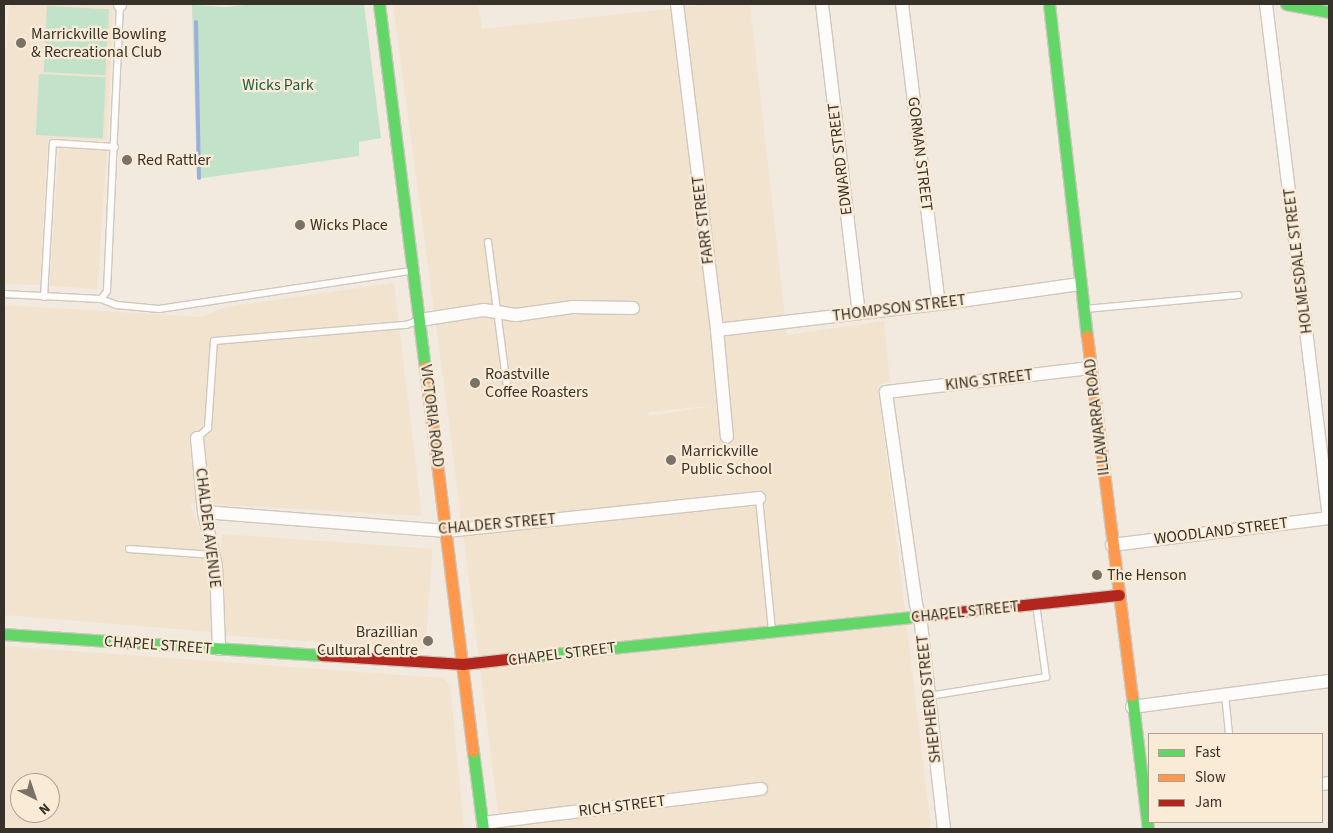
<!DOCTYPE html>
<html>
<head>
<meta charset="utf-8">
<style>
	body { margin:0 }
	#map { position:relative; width:1333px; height:833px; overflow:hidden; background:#f2eade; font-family:"Source Sans 3",sans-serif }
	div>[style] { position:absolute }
	.built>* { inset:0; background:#f2e3cf; transform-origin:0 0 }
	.green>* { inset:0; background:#c3e2ca; transform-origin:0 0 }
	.stream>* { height:4px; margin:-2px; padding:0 2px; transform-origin:2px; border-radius:2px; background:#9bafda }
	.roads { filter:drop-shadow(1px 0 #cec8bf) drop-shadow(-1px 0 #cec8bf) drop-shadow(0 1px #cec8bf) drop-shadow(0 -1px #cec8bf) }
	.lane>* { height:6px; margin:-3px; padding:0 3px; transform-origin:3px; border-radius:3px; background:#fdfcfa }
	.street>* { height:12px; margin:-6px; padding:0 6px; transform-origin:6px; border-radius:6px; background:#fdfcfa }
	.fast>* { height:11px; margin:-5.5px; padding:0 5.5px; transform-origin:5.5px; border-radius:5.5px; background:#63d668 }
	.slow>* { height:11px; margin:-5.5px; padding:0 5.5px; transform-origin:5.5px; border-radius:5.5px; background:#ff974d }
	.jam>* { height:11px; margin:-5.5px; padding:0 5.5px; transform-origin:5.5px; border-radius:5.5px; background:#b3261e }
	.dots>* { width:14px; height:14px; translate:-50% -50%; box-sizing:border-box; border:2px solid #faebd6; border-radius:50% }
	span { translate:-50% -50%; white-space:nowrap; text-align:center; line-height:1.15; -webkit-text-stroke:4.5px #faebd6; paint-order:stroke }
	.poi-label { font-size:16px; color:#373229 }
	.left { translate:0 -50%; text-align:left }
	.right { translate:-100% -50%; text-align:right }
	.park-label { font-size:16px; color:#1f6043 }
	.street-label { font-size:16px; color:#373229 }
	.frame { position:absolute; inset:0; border:5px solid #373229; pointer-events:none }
	.legend { position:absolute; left:1148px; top:733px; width:175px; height:90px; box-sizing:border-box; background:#faebd6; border:1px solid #aca191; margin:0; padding:6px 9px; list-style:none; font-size:15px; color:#373229 }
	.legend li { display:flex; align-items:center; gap:10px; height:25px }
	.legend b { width:25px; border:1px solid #aca191 }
	.north { position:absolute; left:10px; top:773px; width:50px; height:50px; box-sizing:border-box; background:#faebd6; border:1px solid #aca191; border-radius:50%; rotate:139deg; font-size:14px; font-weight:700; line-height:20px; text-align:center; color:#373229 }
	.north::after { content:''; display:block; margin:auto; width:18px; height:22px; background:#787268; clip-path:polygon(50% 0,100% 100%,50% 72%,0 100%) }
</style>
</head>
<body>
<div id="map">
	<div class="built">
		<div style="clip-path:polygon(9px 4px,114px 4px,107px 141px,48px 138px,40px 285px,4px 284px,4px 72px)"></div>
		<div style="clip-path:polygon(evenodd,393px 4px,478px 4px,482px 29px,713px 4px,750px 4px,787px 335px,884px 321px,890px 382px,878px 385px,931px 829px,500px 829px,450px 430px,393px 4px,720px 405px,649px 416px,648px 412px,720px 405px)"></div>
		<div style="left:59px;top:148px;width:48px;height:138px;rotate:4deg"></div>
		<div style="clip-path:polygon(394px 283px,422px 516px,190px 503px,211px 561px,213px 632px,4px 615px,4px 305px,201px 317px,225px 307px)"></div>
		<div style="left:222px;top:534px;width:211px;height:101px;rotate:4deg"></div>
		<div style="clip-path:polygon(evenodd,4px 646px,443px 678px,450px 685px,464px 829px,4px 829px,4px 646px,20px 783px,50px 783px,50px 813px,20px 813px,20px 783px)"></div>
	</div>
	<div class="green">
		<div style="clip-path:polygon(255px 4px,364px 4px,381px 138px,359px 142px,359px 156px,197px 179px,192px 5px,225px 7px)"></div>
		<div style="left:47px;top:6px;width:62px;height:66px;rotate:3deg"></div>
		<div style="left:39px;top:74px;width:67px;height:61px;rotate:3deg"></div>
	</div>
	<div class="stream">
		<div style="left:196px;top:22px;width:156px;rotate:88.9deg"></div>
	</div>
	<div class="roads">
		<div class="lane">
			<div style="left:488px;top:242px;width:145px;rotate:82.5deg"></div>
			<div style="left:4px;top:294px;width:97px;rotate:3deg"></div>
			<div style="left:101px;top:299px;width:17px;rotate:21deg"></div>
			<div style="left:117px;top:305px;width:42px;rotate:5.4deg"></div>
			<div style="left:159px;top:309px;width:255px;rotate:-8.6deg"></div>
			<div style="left:44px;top:297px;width:154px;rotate:-86.7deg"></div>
			<div style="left:53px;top:143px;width:62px;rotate:3.7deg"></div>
			<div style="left:101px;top:299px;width:10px;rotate:-53deg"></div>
			<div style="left:107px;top:291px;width:286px;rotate:-87.4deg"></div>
			<div style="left:1085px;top:309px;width:154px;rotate:-5.2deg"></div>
			<div style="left:197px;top:438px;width:15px;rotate:-42deg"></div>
			<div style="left:208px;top:428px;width:87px;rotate:-86.1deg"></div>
			<div style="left:214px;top:341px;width:193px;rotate:-4.8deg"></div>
			<div style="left:406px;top:325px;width:12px;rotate:-20deg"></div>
			<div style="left:759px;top:498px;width:134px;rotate:84.4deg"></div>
			<div style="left:129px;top:549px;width:85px;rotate:4deg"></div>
			<div style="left:1225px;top:694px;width:40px;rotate:84.3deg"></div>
			<div style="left:929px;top:696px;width:119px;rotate:-9.2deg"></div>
			<div style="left:1046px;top:677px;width:74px;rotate:-97.8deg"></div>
		</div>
		<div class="street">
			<div style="left:120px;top:4px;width:1px;rotate:90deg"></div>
			<div style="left:677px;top:4px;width:328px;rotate:83deg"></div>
			<div style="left:717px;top:330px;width:107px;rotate:84.7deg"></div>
			<div style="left:822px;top:4px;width:311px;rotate:83.2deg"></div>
			<div style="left:902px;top:4px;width:302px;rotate:83deg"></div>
			<div style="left:1266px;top:4px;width:518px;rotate:83.01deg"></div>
			<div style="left:420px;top:320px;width:65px;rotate:-8.9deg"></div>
			<div style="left:484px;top:310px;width:32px;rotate:9deg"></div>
			<div style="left:516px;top:315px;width:58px;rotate:-8deg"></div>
			<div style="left:573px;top:307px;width:60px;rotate:1deg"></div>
			<div style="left:717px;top:330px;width:224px;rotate:-6.7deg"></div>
			<div style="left:939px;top:304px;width:142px;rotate:-8.1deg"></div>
			<div style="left:197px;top:438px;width:74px;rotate:84.6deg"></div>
			<div style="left:204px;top:512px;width:55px;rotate:77.5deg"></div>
			<div style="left:216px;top:566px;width:83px;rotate:87.9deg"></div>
			<div style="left:204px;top:512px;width:243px;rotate:4.5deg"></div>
			<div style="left:446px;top:531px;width:315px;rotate:-6deg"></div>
			<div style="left:1112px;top:545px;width:219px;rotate:-7.1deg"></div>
			<div style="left:1132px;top:707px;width:199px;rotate:-7.5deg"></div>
			<div style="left:1322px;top:784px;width:7px;rotate:-8deg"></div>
			<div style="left:483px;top:823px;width:280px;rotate:-7deg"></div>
			<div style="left:944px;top:829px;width:206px;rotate:-96.4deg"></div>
			<div style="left:921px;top:624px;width:21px;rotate:-104deg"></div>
			<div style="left:916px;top:604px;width:214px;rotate:-98.1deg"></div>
			<div style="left:886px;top:392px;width:206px;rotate:-6.7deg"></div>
		</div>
		<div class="fast">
			<div style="left:379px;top:4px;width:366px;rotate:82.8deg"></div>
			<div style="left:1049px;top:4px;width:334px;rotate:83.5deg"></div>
			<div style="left:1286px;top:4px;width:44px;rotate:10.5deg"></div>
			<div style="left:4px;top:634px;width:319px;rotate:3.8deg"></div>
			<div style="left:525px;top:657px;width:398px;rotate:-5.9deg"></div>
			<div style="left:1132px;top:695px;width:135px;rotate:83.2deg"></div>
			<div style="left:473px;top:751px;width:79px;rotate:82.7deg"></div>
		</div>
		<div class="slow">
			<div style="left:1087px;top:336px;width:362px;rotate:82.9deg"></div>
			<div style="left:425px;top:367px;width:387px;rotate:82.9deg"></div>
		</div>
		<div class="jam">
			<div style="left:921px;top:616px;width:199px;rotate:-6.1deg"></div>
			<div style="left:322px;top:655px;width:141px;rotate:3.7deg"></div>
			<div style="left:463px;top:664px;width:62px;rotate:-6.4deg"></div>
		</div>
	</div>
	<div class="dots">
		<div style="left:21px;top:43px;background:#787268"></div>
		<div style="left:127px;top:160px;background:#787268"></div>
		<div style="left:300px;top:225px;background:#787268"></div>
		<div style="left:475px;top:383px;background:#787268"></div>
		<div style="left:671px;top:460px;background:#787268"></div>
		<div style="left:1097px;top:575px;background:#787268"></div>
		<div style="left:428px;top:641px;background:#787268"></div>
	</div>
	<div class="poi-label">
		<span class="left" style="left:31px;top:43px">Marrickville Bowling<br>&amp; Recreational Club</span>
		<span class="left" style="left:137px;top:160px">Red Rattler</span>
		<span class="left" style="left:310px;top:225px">Wicks Place</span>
		<span class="left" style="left:485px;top:383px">Roastville<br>Coffee Roasters</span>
		<span class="left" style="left:681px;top:460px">Marrickville<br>Public School</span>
		<span class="left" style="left:1107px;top:575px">The Henson</span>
		<span class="right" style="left:418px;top:641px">Brazillian<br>Cultural Centre</span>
	</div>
	<div class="park-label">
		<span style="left:278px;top:85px">Wicks Park</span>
	</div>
	<div class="street-label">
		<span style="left:920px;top:154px;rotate:83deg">GORMAN STREET</span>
		<span style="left:840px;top:159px;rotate:-97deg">EDWARD STREET</span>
		<span style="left:703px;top:220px;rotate:-97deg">FARR STREET</span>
		<span style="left:1298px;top:261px;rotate:-97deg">HOLMESDALE STREET</span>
		<span style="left:899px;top:308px;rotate:-7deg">THOMPSON STREET</span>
		<span style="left:989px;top:380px;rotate:-7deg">KING STREET</span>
		<span style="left:432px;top:416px;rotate:83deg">VICTORIA ROAD</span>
		<span style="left:1097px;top:417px;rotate:-97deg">ILLAWARRA ROAD</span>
		<span style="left:497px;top:524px;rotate:-5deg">CHALDER STREET</span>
		<span style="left:208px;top:528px;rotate:83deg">CHALDER AVENUE</span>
		<span style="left:1221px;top:531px;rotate:-7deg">WOODLAND STREET</span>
		<span style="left:965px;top:612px;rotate:-6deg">CHAPEL STREET</span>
		<span style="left:158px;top:645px;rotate:4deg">CHAPEL STREET</span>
		<span style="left:562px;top:654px;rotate:-7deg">CHAPEL STREET</span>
		<span style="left:929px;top:699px;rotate:-96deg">SHEPHERD STREET</span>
		<span style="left:622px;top:806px;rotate:-7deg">RICH STREET</span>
	</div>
	<div class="frame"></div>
	<ul class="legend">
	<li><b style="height:6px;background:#63d668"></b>Fast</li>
	<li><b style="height:6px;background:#ff974d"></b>Slow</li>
	<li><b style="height:6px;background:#b3261e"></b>Jam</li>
	</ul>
	<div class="north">N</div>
</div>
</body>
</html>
